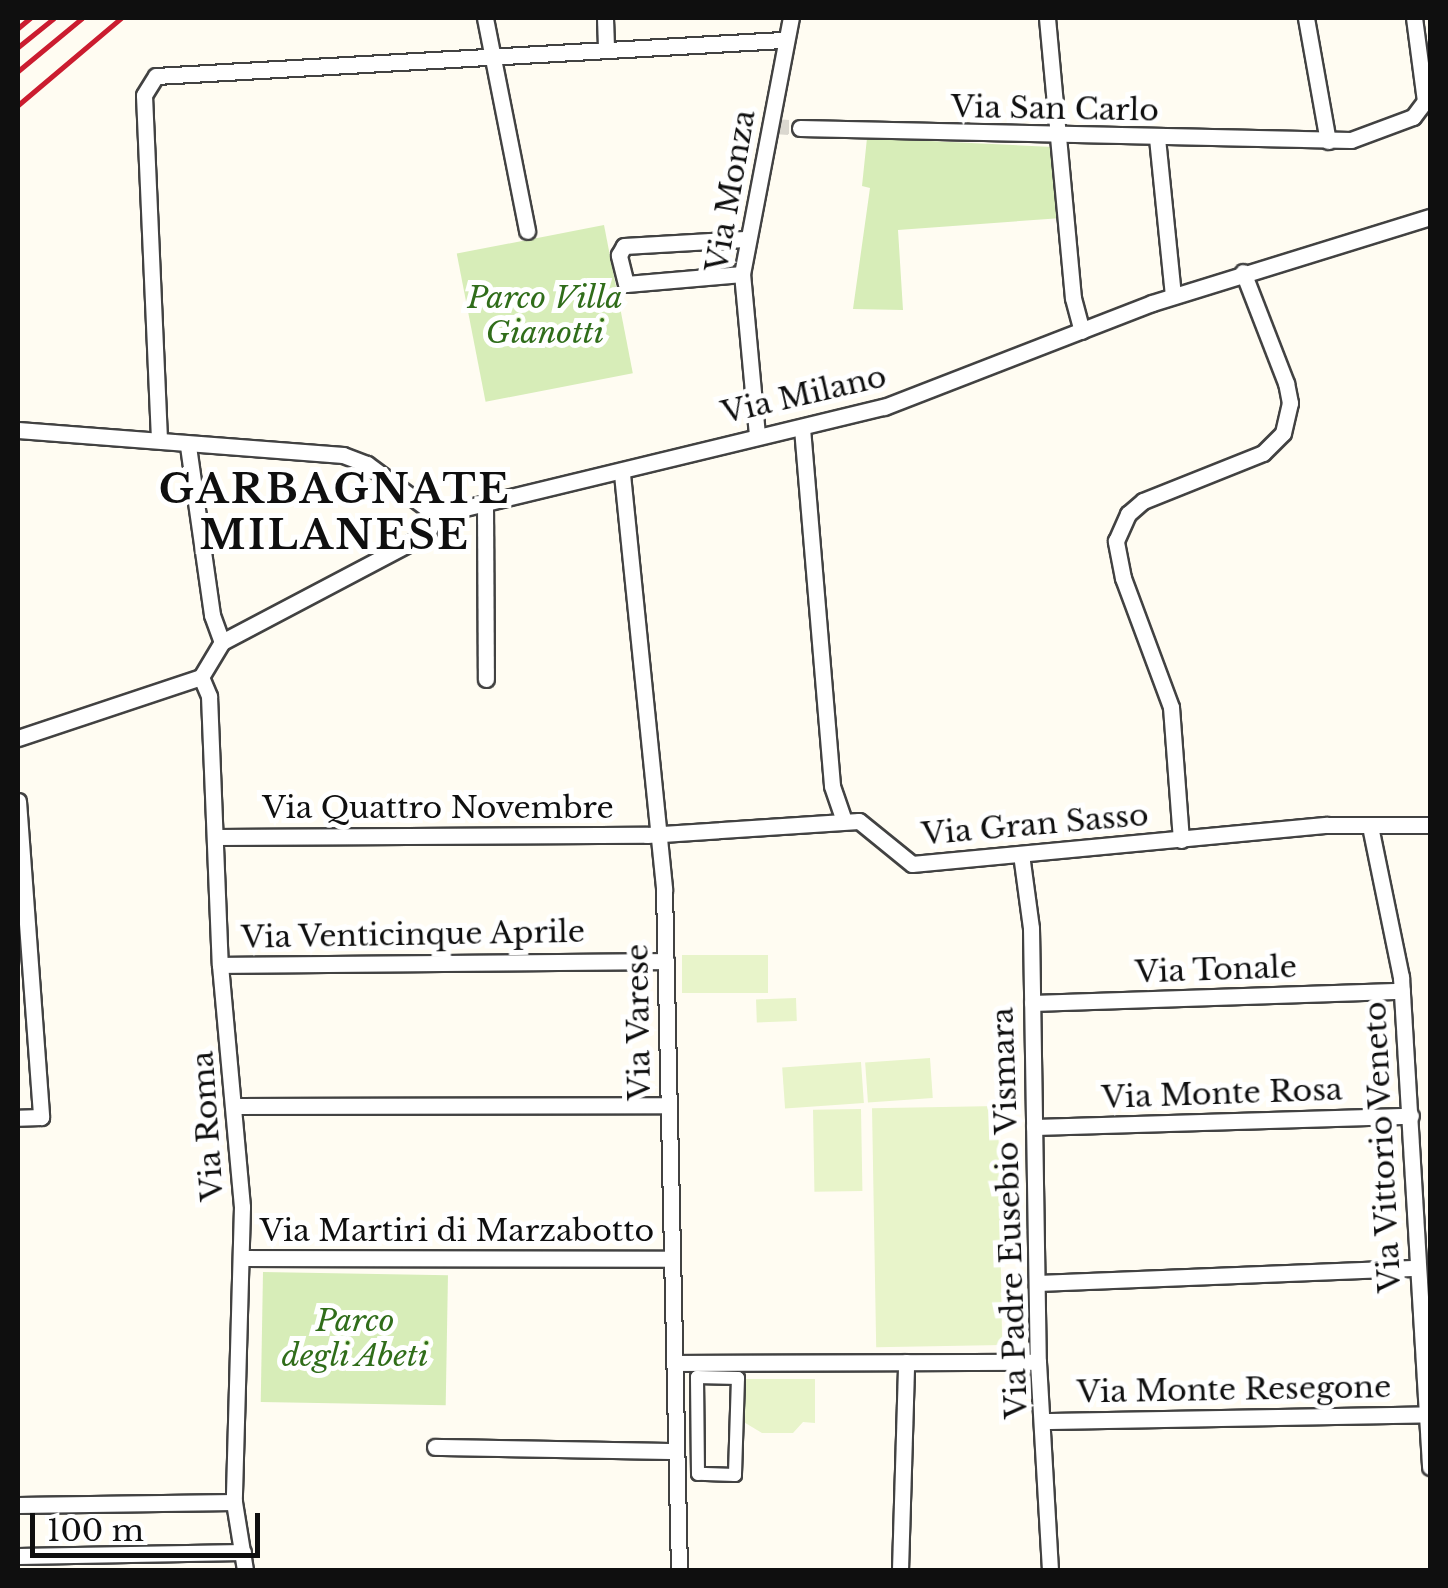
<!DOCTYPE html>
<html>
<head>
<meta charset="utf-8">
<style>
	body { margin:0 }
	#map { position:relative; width:1448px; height:1588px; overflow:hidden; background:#fffcf2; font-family:"Libre Baskerville",serif }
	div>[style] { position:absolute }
	.green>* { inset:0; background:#d7edb8; transform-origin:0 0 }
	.pitch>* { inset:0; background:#e8f4ca; transform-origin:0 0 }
	.minor-tunnel>* { height:15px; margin-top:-7.5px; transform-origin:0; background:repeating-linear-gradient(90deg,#dbd8d0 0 15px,transparent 0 23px) }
	.roads { filter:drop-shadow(2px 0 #424242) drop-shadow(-2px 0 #424242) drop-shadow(0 2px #424242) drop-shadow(0 -2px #424242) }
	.pedestrian>* { height:12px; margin:-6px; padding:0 6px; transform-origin:6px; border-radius:6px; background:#fff }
	.minor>* { height:15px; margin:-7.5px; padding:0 7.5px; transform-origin:7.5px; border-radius:7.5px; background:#fff }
	.rail>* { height:5px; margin:-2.5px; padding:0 2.5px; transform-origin:2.5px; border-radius:2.5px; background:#cb1c2f }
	span { translate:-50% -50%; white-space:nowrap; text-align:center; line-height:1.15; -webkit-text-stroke:10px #fff; paint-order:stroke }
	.street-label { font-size:30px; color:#0f0f0f }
	.park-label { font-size:30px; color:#306d1a; font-style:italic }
	.district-label { font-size:40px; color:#0f0f0f; font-weight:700; letter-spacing:2.5px }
	.frame { position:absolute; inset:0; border:20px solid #0f0f0f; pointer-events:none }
	.scale { position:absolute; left:30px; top:1513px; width:230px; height:45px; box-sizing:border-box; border:5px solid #0f0f0f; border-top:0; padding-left:12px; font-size:30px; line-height:35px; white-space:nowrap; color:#0f0f0f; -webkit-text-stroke:8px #fff; paint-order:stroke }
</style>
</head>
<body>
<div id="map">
	<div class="green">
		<div style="clip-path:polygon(867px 138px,1053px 147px,1062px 218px,898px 230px,903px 310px,853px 309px,870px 188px,862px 186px)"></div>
		<div style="left:604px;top:225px;width:151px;height:150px;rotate:79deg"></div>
		<div style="left:263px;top:1272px;width:185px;height:130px;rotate:1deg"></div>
	</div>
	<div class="pitch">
		<div style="left:768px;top:955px;width:38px;height:86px;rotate:90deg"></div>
		<div style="left:796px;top:998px;width:23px;height:40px;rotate:88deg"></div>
		<div style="left:930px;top:1058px;width:40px;height:65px;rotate:86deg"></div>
		<div style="left:861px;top:1062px;width:41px;height:79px;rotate:86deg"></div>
		<div style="left:998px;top:1106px;width:239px;height:126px;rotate:89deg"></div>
		<div style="left:861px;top:1109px;width:82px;height:48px;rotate:89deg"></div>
		<div style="clip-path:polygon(743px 1379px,815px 1379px,815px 1423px,803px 1422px,793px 1433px,762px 1433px,742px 1421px)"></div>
	</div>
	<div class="minor-tunnel">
		<div style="left:774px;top:126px;width:26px;rotate:4deg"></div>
	</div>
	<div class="roads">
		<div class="pedestrian">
			<div style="left:697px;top:1377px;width:41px;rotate:1.4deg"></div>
			<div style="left:738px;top:1378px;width:97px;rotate:91.8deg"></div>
			<div style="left:735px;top:1475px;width:37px;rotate:-178deg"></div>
			<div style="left:698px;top:1474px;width:97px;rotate:-90.6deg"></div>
		</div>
		<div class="minor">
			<div style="left:485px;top:18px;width:217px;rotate:78.8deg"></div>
			<div style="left:605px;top:18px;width:31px;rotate:88deg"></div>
			<div style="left:1047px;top:18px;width:281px;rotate:84.7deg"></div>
			<div style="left:1073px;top:298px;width:34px;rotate:75deg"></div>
			<div style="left:1306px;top:18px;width:125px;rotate:79.9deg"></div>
			<div style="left:800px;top:128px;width:551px;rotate:1.25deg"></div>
			<div style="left:1351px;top:140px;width:66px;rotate:-20.4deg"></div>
			<div style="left:1413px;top:117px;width:20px;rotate:-53deg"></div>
			<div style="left:1425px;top:101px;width:84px;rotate:-97.5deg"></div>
			<div style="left:1157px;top:138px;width:158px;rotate:84.2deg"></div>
			<div style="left:742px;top:274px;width:116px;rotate:175.1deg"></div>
			<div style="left:626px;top:284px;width:30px;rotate:-104deg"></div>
			<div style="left:619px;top:255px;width:10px;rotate:-61deg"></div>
			<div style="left:624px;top:246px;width:121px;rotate:-3.3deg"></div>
			<div style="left:802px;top:428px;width:359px;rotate:85.2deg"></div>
			<div style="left:832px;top:786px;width:37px;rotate:71deg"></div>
			<div style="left:18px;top:430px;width:326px;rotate:4.4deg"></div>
			<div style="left:343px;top:455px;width:26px;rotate:21deg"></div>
			<div style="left:367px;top:464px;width:86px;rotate:36.5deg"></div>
			<div style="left:757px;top:435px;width:162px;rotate:-95.3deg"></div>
			<div style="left:742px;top:274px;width:261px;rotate:-79.2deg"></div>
			<div style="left:159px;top:439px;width:344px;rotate:-92.5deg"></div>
			<div style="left:144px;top:95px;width:22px;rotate:-58deg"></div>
			<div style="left:156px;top:76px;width:628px;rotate:-3.29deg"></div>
			<div style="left:188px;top:446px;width:171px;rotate:81.9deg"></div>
			<div style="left:212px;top:615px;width:29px;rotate:70deg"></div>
			<div style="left:622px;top:474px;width:417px;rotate:84.2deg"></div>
			<div style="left:664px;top:889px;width:681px;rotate:88.74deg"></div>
			<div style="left:485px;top:505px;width:174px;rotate:89.7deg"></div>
			<div style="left:436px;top:515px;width:461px;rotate:-13.6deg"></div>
			<div style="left:884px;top:407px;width:287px;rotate:-21.2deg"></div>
			<div style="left:1152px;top:303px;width:291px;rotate:-17.2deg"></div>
			<div style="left:201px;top:677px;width:21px;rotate:67deg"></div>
			<div style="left:209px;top:696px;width:269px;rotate:87.7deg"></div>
			<div style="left:220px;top:965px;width:243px;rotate:84.8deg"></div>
			<div style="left:242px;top:1207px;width:295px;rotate:91.6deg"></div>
			<div style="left:234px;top:1502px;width:69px;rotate:80.8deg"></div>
			<div style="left:201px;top:677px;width:41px;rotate:-59deg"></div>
			<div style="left:222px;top:642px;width:232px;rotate:-27.8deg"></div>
			<div style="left:427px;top:534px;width:21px;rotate:-65deg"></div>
			<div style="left:18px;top:738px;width:193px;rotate:-18.4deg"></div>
			<div style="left:18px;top:801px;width:317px;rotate:85.8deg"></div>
			<div style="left:41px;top:1117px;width:23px;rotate:178deg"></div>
			<div style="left:1370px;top:826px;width:154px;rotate:78.4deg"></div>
			<div style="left:1401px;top:977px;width:491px;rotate:86.6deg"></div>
			<div style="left:216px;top:837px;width:431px;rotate:-0.3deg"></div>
			<div style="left:647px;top:835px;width:212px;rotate:-3.8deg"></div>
			<div style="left:859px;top:821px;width:68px;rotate:39.1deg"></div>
			<div style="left:912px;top:864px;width:417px;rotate:-5.4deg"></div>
			<div style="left:1327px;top:825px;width:103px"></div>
			<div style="left:1181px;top:840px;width:133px;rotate:-94.3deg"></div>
			<div style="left:1171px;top:707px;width:138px;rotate:-110.4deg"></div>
			<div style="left:1123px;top:578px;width:38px;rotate:-101deg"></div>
			<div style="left:1116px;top:541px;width:30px;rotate:-66deg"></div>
			<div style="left:1128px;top:514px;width:20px;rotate:-41deg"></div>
			<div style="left:1143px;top:501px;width:129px;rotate:-21.8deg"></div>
			<div style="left:1263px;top:453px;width:28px;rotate:-45deg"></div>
			<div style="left:1283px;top:433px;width:31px;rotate:-77deg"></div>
			<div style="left:1290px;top:403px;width:20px;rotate:-101deg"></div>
			<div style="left:1286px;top:383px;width:119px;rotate:-111.2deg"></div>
			<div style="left:1021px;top:854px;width:75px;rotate:82.3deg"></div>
			<div style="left:1031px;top:928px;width:434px;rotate:89.1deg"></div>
			<div style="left:1038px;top:1362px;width:208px;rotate:86.7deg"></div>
			<div style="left:220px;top:965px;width:446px;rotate:-0.5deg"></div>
			<div style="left:1032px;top:1003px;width:370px;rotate:-1.9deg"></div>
			<div style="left:237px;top:1106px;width:431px;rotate:-0.1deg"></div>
			<div style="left:1034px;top:1127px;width:377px;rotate:-1.7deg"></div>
			<div style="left:241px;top:1258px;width:431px;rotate:0.1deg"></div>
			<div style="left:1039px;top:1283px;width:378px;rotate:-2.3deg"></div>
			<div style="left:674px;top:1363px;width:364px;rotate:-0.2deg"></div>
			<div style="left:1043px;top:1421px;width:384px;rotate:-1deg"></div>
			<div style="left:435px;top:1447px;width:241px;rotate:1deg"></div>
			<div style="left:18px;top:1505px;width:216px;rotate:-0.8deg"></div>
			<div style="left:18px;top:1556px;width:225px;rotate:-1deg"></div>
			<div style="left:900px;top:1570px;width:208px;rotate:-88.3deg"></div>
		</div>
	</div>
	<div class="rail">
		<div style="left:18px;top:28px;width:16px;rotate:-40deg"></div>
		<div style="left:18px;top:47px;width:46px;rotate:-38.9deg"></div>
		<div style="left:18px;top:71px;width:83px;rotate:-39.6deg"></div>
		<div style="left:18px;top:105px;width:135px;rotate:-40.2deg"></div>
	</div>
	<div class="street-label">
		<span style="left:1055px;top:109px;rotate:1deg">Via San Carlo</span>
		<span style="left:731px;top:191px;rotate:-80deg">Via Monza</span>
		<span style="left:804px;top:395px;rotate:-13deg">Via Milano</span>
		<span style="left:438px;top:808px">Via Quattro Novembre</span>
		<span style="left:1035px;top:825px;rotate:-5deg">Via Gran Sasso</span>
		<span style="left:413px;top:935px;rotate:-1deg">Via Venticinque Aprile</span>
		<span style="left:1216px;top:970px;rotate:-2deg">Via Tonale</span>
		<span style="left:639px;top:1022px;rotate:-91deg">Via Varese</span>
		<span style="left:1222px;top:1094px;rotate:-2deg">Via Monte Rosa</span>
		<span style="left:208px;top:1126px;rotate:-94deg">Via Roma</span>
		<span style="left:1383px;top:1147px;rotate:-93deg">Via Vittorio Veneto</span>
		<span style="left:1010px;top:1213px;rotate:-92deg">Via Padre Eusebio Vismara</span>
		<span style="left:457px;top:1231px">Via Martiri di Marzabotto</span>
		<span style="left:1234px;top:1390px;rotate:-1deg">Via Monte Resegone</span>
	</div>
	<div class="park-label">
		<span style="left:545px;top:315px">Parco Villa<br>Gianotti</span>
		<span style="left:355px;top:1338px">Parco<br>degli Abeti</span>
	</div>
	<div class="district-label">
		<span style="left:335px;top:512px">GARBAGNATE<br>MILANESE</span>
	</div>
	<div class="frame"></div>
	<div class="scale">100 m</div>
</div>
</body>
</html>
